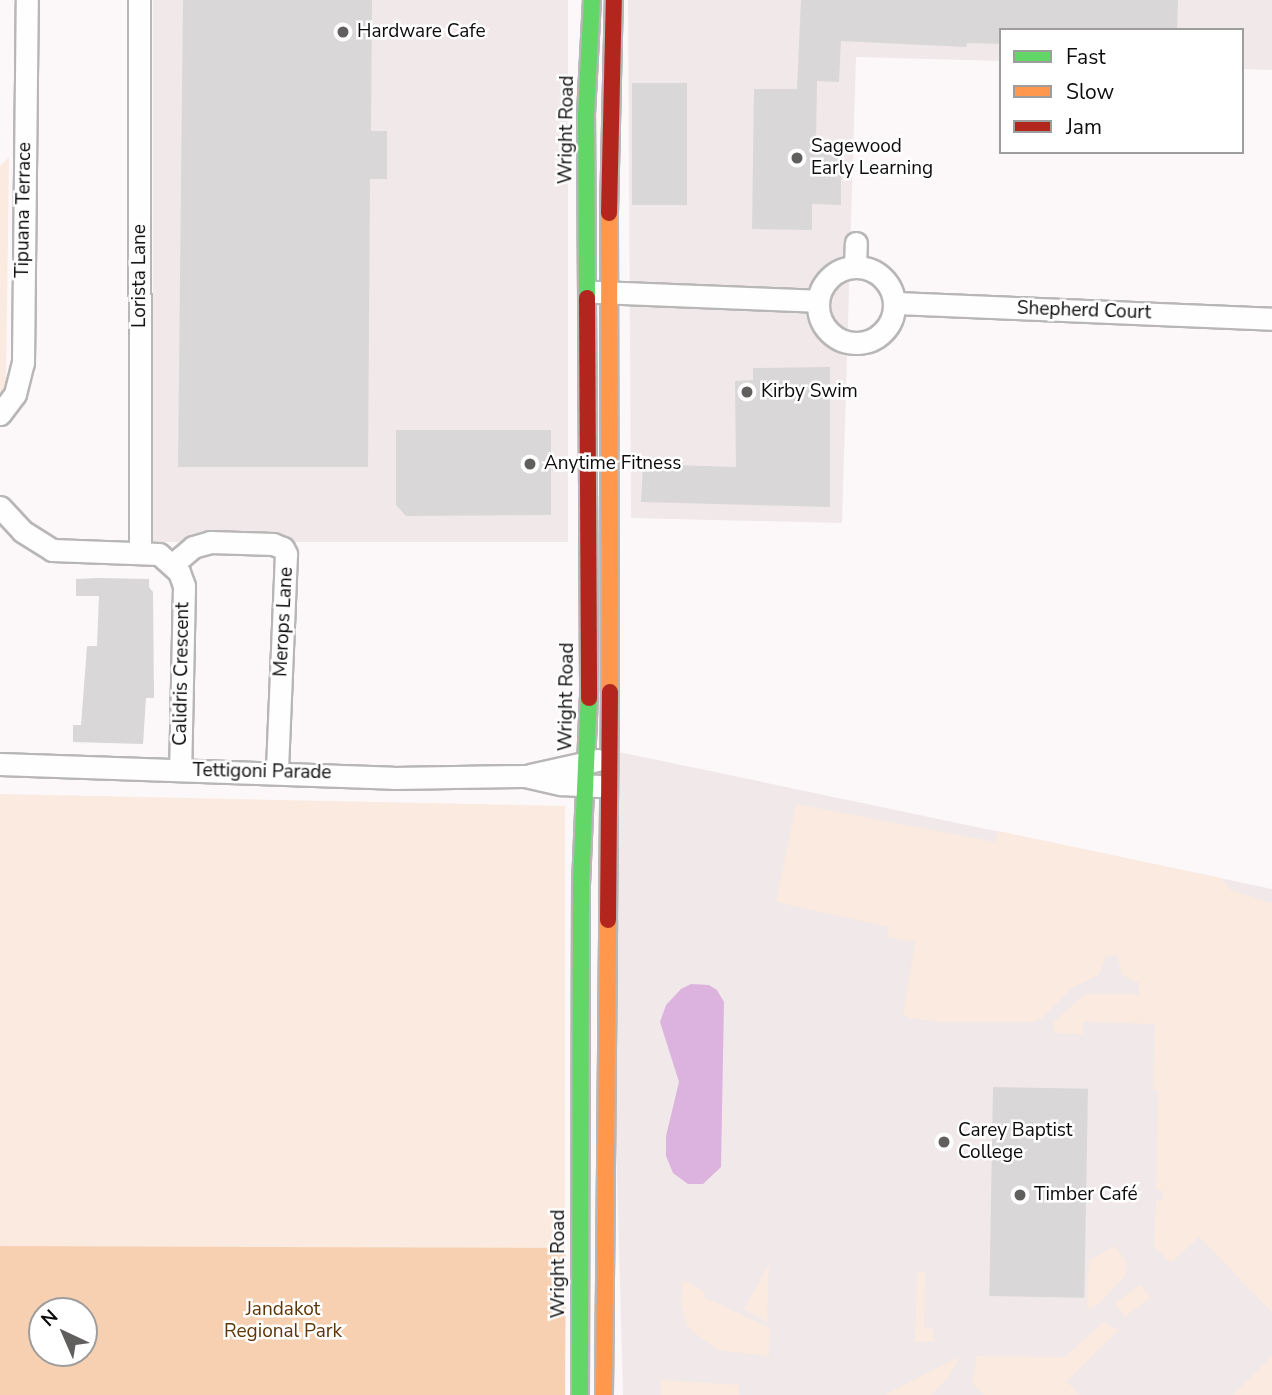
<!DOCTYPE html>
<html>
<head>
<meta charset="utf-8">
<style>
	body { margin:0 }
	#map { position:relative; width:1272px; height:1395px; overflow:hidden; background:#fcf8f9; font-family:"Nunito Sans",sans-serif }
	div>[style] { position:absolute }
	.built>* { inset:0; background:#f1e8e9; transform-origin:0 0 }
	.green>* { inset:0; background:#faeadf; transform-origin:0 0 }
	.forest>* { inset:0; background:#f6d0b1 }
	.water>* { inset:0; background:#dcb3df }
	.building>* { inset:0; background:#d9d7d7; transform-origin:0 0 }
	.roads { filter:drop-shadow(2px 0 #b8b6b6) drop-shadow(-2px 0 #b8b6b6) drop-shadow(0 2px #b8b6b6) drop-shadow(0 -2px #b8b6b6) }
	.street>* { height:21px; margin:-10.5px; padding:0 10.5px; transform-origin:10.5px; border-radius:10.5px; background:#fffefe }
	.street>.ring { margin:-10.5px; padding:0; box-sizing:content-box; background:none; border:21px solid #fffefe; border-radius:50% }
	.fast>* { height:16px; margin:-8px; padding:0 8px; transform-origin:8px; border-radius:8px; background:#63d668 }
	.slow>* { height:16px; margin:-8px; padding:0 8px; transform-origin:8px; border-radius:8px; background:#ff974d }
	.jam>* { height:16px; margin:-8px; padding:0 8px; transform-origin:8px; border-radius:8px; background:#b3261e }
	.dots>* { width:19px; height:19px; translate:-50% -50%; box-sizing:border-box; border:4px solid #fff; border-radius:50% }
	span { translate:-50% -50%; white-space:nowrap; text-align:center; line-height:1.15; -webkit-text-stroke:5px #fff; paint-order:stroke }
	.poi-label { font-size:19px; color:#0d0b0b }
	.left { translate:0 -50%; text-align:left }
	.street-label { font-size:19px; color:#0d0b0b }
	.park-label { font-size:19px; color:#5e3505 }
	.legend { position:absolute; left:999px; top:28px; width:245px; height:126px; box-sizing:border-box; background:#fff; border:2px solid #9e9d9d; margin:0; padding:9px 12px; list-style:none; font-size:21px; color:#0d0b0b }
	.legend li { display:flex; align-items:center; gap:14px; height:35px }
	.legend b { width:35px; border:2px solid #9e9d9d }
	.north { position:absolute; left:28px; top:1297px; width:70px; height:70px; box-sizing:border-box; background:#fff; border:2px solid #9e9d9d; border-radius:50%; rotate:316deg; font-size:19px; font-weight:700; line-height:28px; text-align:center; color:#0d0b0b }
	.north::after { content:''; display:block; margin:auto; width:24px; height:32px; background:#615e5e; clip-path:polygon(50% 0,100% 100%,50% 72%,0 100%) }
</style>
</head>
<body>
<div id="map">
	<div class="built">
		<div style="left:153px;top:0;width:415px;height:542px"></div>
		<div style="clip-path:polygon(628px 0,1272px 0,1272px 70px,1242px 69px,1242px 30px,1001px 30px,1001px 61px,856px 57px,842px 523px,631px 518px)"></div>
		<div style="clip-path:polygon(605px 749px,1272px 889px,1272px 1395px,623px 1395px)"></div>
	</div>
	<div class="green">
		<div style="clip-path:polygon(9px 157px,6px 385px,0 394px,0 166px)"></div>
		<div style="clip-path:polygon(evenodd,0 794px,565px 806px,565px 1395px,0 1395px,0 794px,42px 1311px,84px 1311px,84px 1353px,42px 1353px,42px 1311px)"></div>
		<div style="clip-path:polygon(796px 804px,995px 842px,998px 831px,1221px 878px,1231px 890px,1272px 903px,1272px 1312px,1199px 1237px,1171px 1263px,1154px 1246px,1156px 1200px,1163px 1200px,1163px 1191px,1156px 1190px,1158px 1090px,1153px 1089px,1155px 1024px,1083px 1022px,1083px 1034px,1053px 1033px,1054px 1022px,1085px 994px,1139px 994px,1139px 983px,1122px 975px,1117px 956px,1106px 956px,1099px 975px,1073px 987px,1041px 1019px,1033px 1022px,940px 1022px,910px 1018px,903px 1014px,915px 942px,887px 937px,889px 927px,776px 902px)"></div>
		<div style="clip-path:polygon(1115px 1246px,1127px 1262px,1125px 1276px,1095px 1307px,1087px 1309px,1089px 1260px)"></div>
		<div style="clip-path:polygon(769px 1264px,767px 1322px,744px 1309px)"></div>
		<div style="clip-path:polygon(917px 1272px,925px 1272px,924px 1328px,934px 1329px,933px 1342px,915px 1342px)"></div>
		<div style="clip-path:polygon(683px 1280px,705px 1291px,704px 1297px,770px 1328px,769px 1356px,718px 1350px,687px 1327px,681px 1303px)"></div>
		<div style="left:1141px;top:1284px;width:17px;height:33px;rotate:54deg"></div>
		<div style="clip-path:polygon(1103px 1322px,1119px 1330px,1067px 1381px,1079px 1395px,984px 1395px,972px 1383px,977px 1356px,1065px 1357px)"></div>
		<div style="clip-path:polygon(1272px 1356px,1272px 1395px,1233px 1395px)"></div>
		<div style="clip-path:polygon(959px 1357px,949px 1377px,931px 1395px,884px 1395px)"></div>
		<div style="clip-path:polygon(661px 1380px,739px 1385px,739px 1395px,661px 1395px)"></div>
	</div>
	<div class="forest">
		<div style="clip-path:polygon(evenodd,0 1246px,566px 1248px,565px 1395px,0 1395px,0 1246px,42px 1311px,84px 1311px,84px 1353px,42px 1353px,42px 1311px)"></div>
	</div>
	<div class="water">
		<div style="clip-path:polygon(691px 984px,709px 985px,717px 990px,724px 1002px,721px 1167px,703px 1184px,688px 1184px,673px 1173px,666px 1156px,666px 1136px,679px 1082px,660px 1022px,666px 1005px,681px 989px)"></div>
	</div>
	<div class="building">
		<div style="clip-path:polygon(183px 0,372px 0,371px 131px,387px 131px,387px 179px,370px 179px,368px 467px,178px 467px)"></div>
		<div style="clip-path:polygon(801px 0,1178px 0,1177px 30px,1001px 30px,1001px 44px,967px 43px,966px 47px,841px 41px,839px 82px,817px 81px,816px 145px,841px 145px,841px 205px,812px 204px,812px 230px,752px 229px,754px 89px,797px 89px)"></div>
		<div style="left:632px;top:83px;width:55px;height:122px"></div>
		<div style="clip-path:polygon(830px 367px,830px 507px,641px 502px,643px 464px,736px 467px,735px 381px,753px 380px,753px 368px)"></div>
		<div style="clip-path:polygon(396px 430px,551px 430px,551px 515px,406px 516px,396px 505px)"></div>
		<div style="clip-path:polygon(99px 578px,149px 579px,149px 587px,153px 592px,154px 698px,146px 698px,143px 744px,73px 742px,73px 725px,81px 725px,87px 646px,97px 646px,99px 596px,76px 596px,76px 579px)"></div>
		<div style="left:993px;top:1087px;width:95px;height:209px;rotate:1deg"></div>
	</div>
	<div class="roads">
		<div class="street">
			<div style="left:139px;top:0;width:552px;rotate:89.9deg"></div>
			<div class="ring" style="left:818px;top:267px;width:55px;height:55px"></div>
			<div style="left:855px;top:267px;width:24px;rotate:-88deg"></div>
			<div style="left:596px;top:292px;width:222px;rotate:2.3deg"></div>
			<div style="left:895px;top:303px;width:377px;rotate:2.4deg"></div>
			<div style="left:0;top:414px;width:25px;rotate:-53deg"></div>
			<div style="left:15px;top:394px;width:32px;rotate:-76deg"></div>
			<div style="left:23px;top:363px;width:363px;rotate:-89.4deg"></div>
			<div style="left:0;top:507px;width:33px;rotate:47deg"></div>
			<div style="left:22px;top:531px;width:36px;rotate:32deg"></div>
			<div style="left:52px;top:550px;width:107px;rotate:2.1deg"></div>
			<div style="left:159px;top:554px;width:27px;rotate:42deg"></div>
			<div style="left:179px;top:572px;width:15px;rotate:70deg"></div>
			<div style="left:184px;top:586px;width:184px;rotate:91.2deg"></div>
			<div style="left:173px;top:564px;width:26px;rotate:-40deg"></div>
			<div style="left:193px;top:547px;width:18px;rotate:-16deg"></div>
			<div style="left:210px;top:542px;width:63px;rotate:1.8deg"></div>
			<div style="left:273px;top:544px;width:11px;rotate:22deg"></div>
			<div style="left:283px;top:548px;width:7px;rotate:63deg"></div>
			<div style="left:286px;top:554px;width:219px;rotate:92.4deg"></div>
			<div style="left:0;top:764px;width:393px;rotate:2deg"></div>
			<div style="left:393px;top:778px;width:132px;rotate:-0.9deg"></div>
			<div style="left:525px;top:776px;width:37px;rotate:13deg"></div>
			<div style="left:561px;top:784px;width:38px;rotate:3deg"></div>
			<div style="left:530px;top:775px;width:69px;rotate:-12.6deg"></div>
		</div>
		<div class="fast">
			<div style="left:587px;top:298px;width:184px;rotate:-90.3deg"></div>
			<div style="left:586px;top:114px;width:114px;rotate:-87deg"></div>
			<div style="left:580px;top:1395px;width:510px;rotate:-89.89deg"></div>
			<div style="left:581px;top:885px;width:187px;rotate:-87.6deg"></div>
		</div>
		<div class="slow">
			<div style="left:609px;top:213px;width:479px;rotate:89.9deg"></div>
			<div style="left:604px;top:1395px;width:475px;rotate:-89.5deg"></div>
		</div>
		<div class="jam">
			<div style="left:609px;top:213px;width:213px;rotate:-88.7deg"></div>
			<div style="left:587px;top:298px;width:400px;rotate:89.7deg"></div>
			<div style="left:608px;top:920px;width:228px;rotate:-89.5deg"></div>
		</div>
	</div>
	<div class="dots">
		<div style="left:343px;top:32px;background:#615e5e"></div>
		<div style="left:797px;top:158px;background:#615e5e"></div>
		<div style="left:747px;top:392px;background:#615e5e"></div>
		<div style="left:530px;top:464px;background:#615e5e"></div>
		<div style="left:944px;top:1142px;background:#615e5e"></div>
		<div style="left:1020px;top:1195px;background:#615e5e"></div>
	</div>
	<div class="poi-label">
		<span class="left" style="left:357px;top:32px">Hardware Cafe</span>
		<span class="left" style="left:811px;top:158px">Sagewood<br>Early Learning</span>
		<span class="left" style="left:761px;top:392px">Kirby Swim</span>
		<span class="left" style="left:544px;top:464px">Anytime Fitness</span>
		<span class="left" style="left:958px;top:1142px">Carey Baptist<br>College</span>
		<span class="left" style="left:1034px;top:1195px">Timber Café</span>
	</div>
	<div class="street-label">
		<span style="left:567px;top:130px;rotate:-89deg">Wright Road</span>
		<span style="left:24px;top:210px;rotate:-89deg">Tipuana Terrace</span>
		<span style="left:140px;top:276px;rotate:-90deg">Lorista Lane</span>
		<span style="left:1084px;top:311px;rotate:2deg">Shepherd Court</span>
		<span style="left:284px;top:622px;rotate:-87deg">Merops Lane</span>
		<span style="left:182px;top:674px;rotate:-89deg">Calidris Crescent</span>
		<span style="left:567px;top:697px;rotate:-89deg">Wright Road</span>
		<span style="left:262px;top:772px;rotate:1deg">Tettigoni Parade</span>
		<span style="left:559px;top:1264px;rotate:-90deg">Wright Road</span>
	</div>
	<div class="park-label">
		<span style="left:283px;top:1321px">Jandakot<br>Regional Park</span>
	</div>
	<ul class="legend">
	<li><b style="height:9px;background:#63d668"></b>Fast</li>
	<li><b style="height:9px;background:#ff974d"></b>Slow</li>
	<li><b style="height:9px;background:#b3261e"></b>Jam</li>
	</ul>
	<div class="north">N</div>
</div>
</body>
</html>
